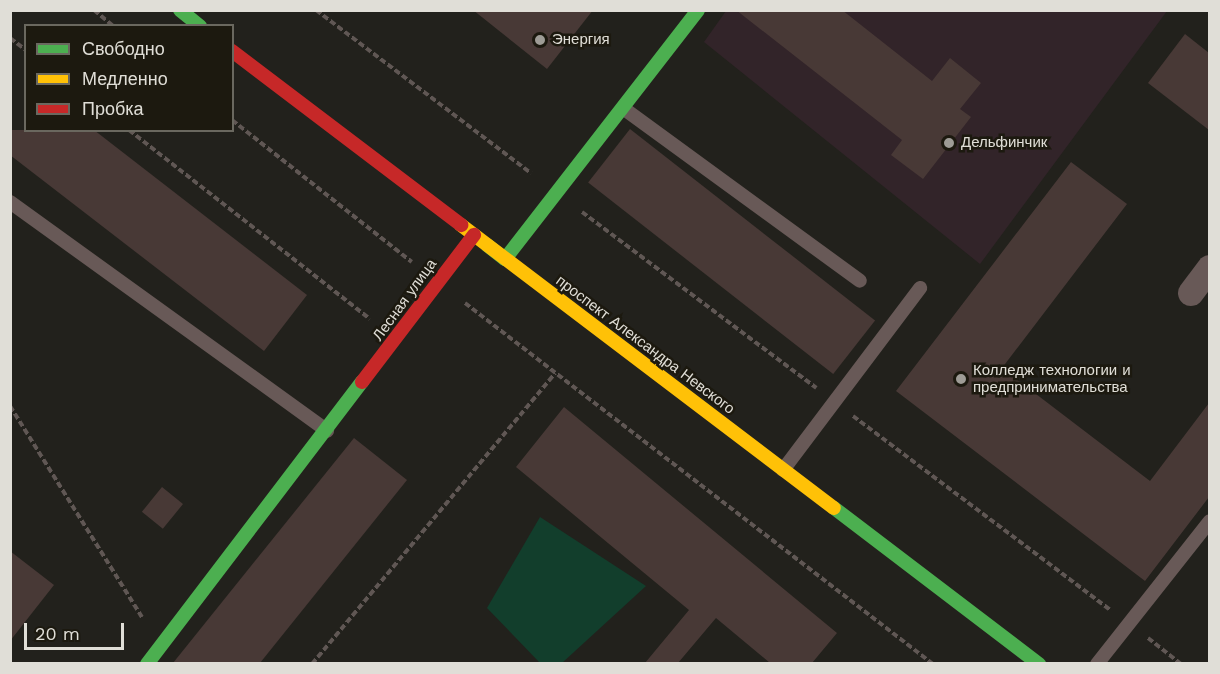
<!DOCTYPE html>
<html>
<head>
<meta charset="utf-8">
<style>
	body { margin:0 }
	#map { position:relative; width:1220px; height:674px; overflow:hidden; background:#22211c; font-family:"Work Sans",sans-serif }
	div>[style] { position:absolute }
	.education>* { inset:0; background:#322429 }
	.green>* { inset:0; background:#123e2c }
	.building>* { inset:0; background:#483936; transform-origin:0 0 }
	.path>* { height:4px; margin-top:-2px; transform-origin:0; background:repeating-linear-gradient(90deg,#605754 0 6px,transparent 0 9px) }
	.lane>* { height:14px; margin:-7px; padding:0 7px; transform-origin:7px; border-radius:7px; background:#685957 }
	.street>* { height:26px; margin:-13px; padding:0 13px; transform-origin:13px; border-radius:13px; background:#685957 }
	.fast>* { height:14px; margin:-7px; padding:0 7px; transform-origin:7px; border-radius:7px; background:#4caf50 }
	.slow>* { height:14px; margin:-7px; padding:0 7px; transform-origin:7px; border-radius:7px; background:#ffc107 }
	.jam>* { height:14px; margin:-7px; padding:0 7px; transform-origin:7px; border-radius:7px; background:#c62828 }
	.dots>* { width:16px; height:16px; translate:-50% -50%; box-sizing:border-box; border:3px solid #1c190f; border-radius:50% }
	span { translate:-50% -50%; white-space:nowrap; text-align:center; line-height:1.15; -webkit-text-stroke:5px #1c190f; paint-order:stroke }
	.poi-label { font-size:15px; color:#e0ded7 }
	.left { translate:0 -50%; text-align:left }
	.street-label { font-size:15px; color:#e0ded7 }
	.frame { position:absolute; inset:0; border:12px solid #e0ded7; pointer-events:none }
	.legend { position:absolute; left:24px; top:24px; width:210px; height:108px; box-sizing:border-box; background:#1c190f; border:2px solid #6a685f; margin:0; padding:8px 10px; list-style:none; font-size:18px; color:#e0ded7 }
	.legend li { display:flex; align-items:center; gap:12px; height:30px }
	.legend b { width:30px; border:2px solid #6a685f }
	.scale { position:absolute; left:24px; top:623px; width:100px; height:27px; box-sizing:border-box; border:3px solid #e0ded7; border-top:0; padding-left:8px; font-size:18px; line-height:21px; white-space:nowrap; color:#e0ded7; -webkit-text-stroke:4px #1c190f; paint-order:stroke }
</style>
</head>
<body>
<div id="map">
	<div class="education">
		<div style="clip-path:polygon(726px 11px,1167px 11px,980px 264px,704px 42px)"></div>
	</div>
	<div class="green">
		<div style="clip-path:polygon(540px 517px,646px 586px,562px 663px,540px 663px,487px 608px)"></div>
	</div>
	<div class="building">
		<div style="clip-path:polygon(473px 10px,593px 10px,547px 69px)"></div>
		<div style="clip-path:polygon(736px 10px,842px 10px,932px 81px,950px 58px,981px 83px,960px 109px,971px 117px,923px 179px,891px 155px,902px 140px)"></div>
		<div style="clip-path:polygon(1185px 34px,1209px 53px,1209px 130px,1148px 83px)"></div>
		<div style="left:630px;top:129px;width:311px;height:68px;rotate:38deg"></div>
		<div style="clip-path:polygon(10px 130px,94px 130px,307px 295px,264px 351px,10px 155px)"></div>
		<div style="clip-path:polygon(1071px 162px,1127px 204px,1002px 368px,1150px 481px,1209px 403px,1209px 497px,1145px 581px,896px 391px)"></div>
		<div style="clip-path:polygon(564px 407px,837px 633px,812px 663px,770px 663px,716px 618px,678px 663px,645px 663px,689px 610px,516px 467px)"></div>
		<div style="clip-path:polygon(354px 438px,407px 480px,260px 663px,173px 663px)"></div>
		<div style="left:162px;top:487px;width:27px;height:32px;rotate:39deg"></div>
		<div style="clip-path:polygon(10px 551px,54px 585px,10px 641px)"></div>
	</div>
	<div class="path">
		<div style="left:94px;top:10px;width:25px;rotate:40deg"></div>
		<div style="left:316px;top:10px;width:270px;rotate:37.2deg"></div>
		<div style="left:10px;top:38px;width:20px;rotate:37deg"></div>
		<div style="left:232px;top:120px;width:229px;rotate:38.3deg"></div>
		<div style="left:129px;top:130px;width:306px;rotate:38.1deg"></div>
		<div style="left:582px;top:212px;width:293px;rotate:36.9deg"></div>
		<div style="left:465px;top:303px;width:591px;rotate:37.65deg"></div>
		<div style="left:10px;top:406px;width:249px;rotate:58deg"></div>
		<div style="left:853px;top:416px;width:322px;rotate:37deg"></div>
		<div style="left:1148px;top:638px;width:42px;rotate:38.2deg"></div>
		<div style="left:312px;top:664px;width:379px;rotate:-50.1deg"></div>
	</div>
	<div class="lane">
		<div style="left:623px;top:108px;width:293px;rotate:36.1deg"></div>
		<div style="left:10px;top:202px;width:391px;rotate:35.8deg"></div>
		<div style="left:783px;top:470px;width:228px;rotate:-53deg"></div>
		<div style="left:1097px;top:664px;width:182px;rotate:-51.7deg"></div>
	</div>
	<div class="street">
		<div style="left:1191px;top:293px;width:31px;rotate:-53deg"></div>
	</div>
	<div class="fast">
		<div style="left:180px;top:10px;width:26px;rotate:39deg"></div>
		<div style="left:487px;top:245px;width:23px;rotate:38deg"></div>
		<div style="left:505px;top:259px;width:315px;rotate:-52.2deg"></div>
		<div style="left:834px;top:508px;width:258px;rotate:37.3deg"></div>
		<div style="left:147px;top:664px;width:355px;rotate:-52.7deg"></div>
	</div>
	<div class="slow">
		<div style="left:461px;top:225px;width:468px;rotate:37.2deg"></div>
	</div>
	<div class="jam">
		<div style="left:232px;top:51px;width:288px;rotate:37.2deg"></div>
		<div style="left:362px;top:382px;width:185px;rotate:-52.7deg"></div>
	</div>
	<div class="dots">
		<div style="left:540px;top:40px;background:#9e9c96"></div>
		<div style="left:949px;top:143px;background:#9e9c96"></div>
		<div style="left:961px;top:379px;background:#9e9c96"></div>
	</div>
	<div class="poi-label">
		<span class="left" style="left:552px;top:40px">Энергия</span>
		<span class="left" style="left:961px;top:143px">Дельфинчик</span>
		<span class="left" style="left:973px;top:379px">Колледж технологии и<br>предпринимательства</span>
	</div>
	<div class="street-label">
		<span style="left:405px;top:300px;rotate:-54deg">Лесная улица</span>
		<span style="left:645px;top:345px;rotate:37deg">проспект Александра Невского</span>
	</div>
	<div class="frame"></div>
	<ul class="legend">
	<li><b style="height:8px;background:#4caf50"></b>Свободно</li>
	<li><b style="height:8px;background:#ffc107"></b>Медленно</li>
	<li><b style="height:8px;background:#c62828"></b>Пробка</li>
	</ul>
	<div class="scale">20 m</div>
</div>
</body>
</html>
